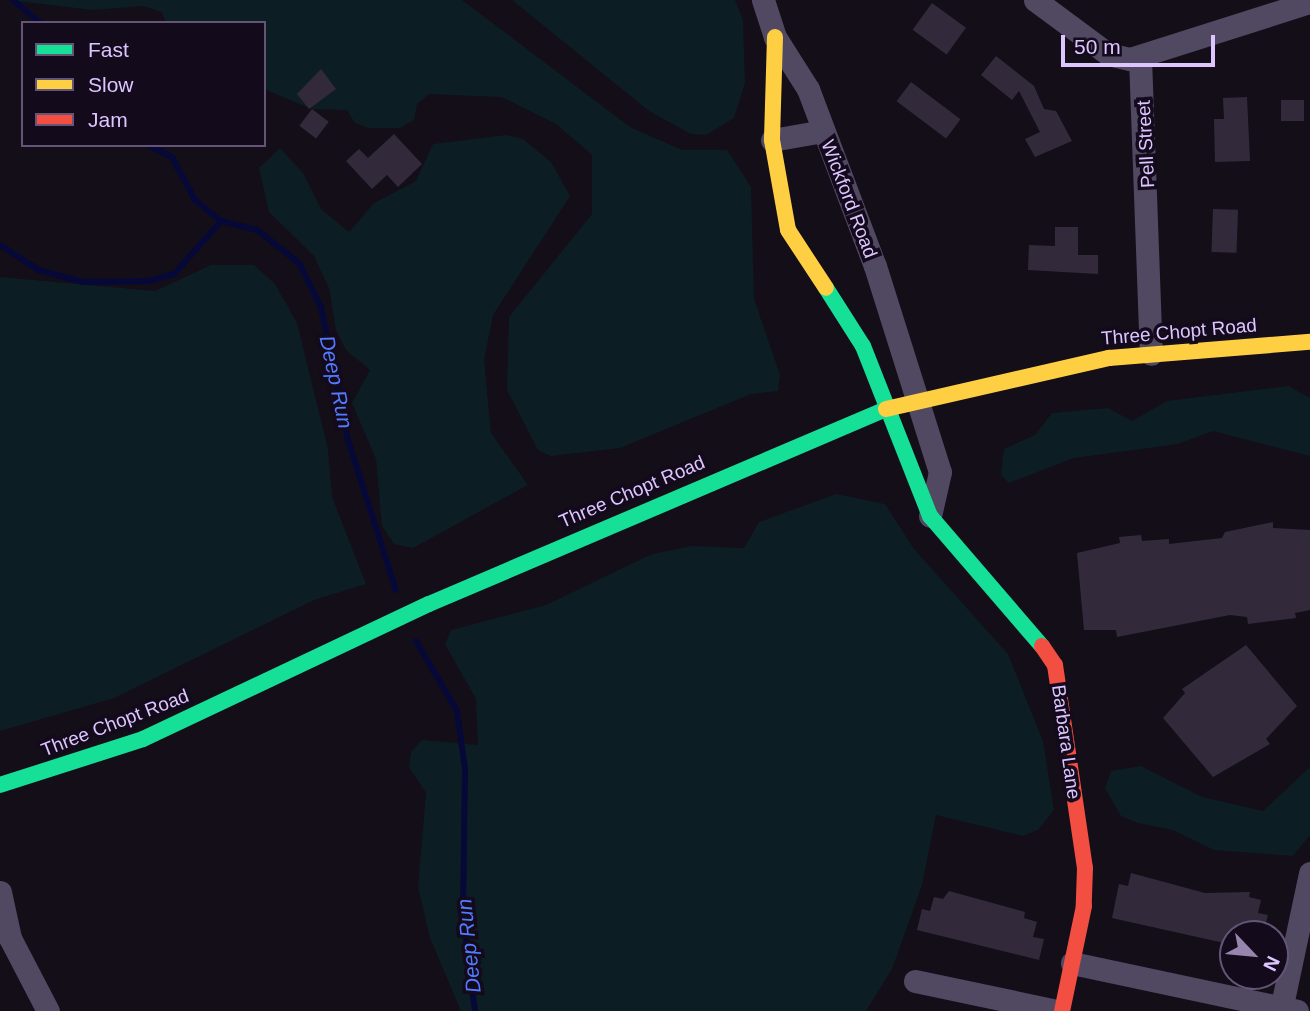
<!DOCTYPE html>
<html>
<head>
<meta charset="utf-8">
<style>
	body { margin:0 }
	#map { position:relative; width:1310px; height:1011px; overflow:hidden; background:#130e18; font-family:Helvetica,sans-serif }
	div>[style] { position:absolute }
	.green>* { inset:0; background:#0d1d24 }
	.stream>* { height:6px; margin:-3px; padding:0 3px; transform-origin:3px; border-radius:3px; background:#060937 }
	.building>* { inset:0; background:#322a3b; transform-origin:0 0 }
	.street>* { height:23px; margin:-11.5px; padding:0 11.5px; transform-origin:11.5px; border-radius:11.5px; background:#514862 }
	.fast>* { height:16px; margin:-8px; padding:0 8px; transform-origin:8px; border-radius:8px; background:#16e098 }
	.slow>* { height:16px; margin:-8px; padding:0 8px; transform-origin:8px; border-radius:8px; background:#ffcf43 }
	.jam>* { height:16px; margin:-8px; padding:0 8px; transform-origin:8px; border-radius:8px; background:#f24e42 }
	span { translate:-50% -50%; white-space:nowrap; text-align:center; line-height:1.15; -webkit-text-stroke:7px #130a1c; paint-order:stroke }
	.street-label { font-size:19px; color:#ddc5ff }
	.water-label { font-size:21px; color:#537bff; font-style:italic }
	.legend { position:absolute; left:21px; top:21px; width:245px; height:126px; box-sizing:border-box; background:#130a1c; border:2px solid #645577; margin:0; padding:9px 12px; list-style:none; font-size:21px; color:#ddc5ff }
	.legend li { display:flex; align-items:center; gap:14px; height:35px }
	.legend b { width:35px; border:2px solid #645577 }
	.north { position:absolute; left:1219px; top:920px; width:70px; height:70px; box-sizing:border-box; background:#130a1c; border:2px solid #645577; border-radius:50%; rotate:116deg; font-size:19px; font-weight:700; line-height:28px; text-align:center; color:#ddc5ff }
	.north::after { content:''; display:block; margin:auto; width:24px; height:32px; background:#9685ae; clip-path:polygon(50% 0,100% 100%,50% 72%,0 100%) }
	.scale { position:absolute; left:1061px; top:35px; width:154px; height:32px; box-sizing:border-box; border:4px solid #ddc5ff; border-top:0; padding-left:9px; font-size:21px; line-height:24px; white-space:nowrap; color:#ddc5ff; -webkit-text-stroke:5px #130a1c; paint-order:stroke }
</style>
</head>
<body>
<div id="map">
	<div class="green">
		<div style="clip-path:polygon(8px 0,462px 0,630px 127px,682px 150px,727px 150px,751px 187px,754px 299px,780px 375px,778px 391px,751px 394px,620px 448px,551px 456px,538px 450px,507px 390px,509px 317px,592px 214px,592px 155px,556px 124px,502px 97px,429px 94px,417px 104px,414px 120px,400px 128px,368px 128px,355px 123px,347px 110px,312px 109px,264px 89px,264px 23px,166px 23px,162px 12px,143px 6px,93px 10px)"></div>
		<div style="clip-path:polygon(512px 0,735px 0,743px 20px,745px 83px,734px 118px,706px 135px,691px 134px,649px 111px)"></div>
		<div style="clip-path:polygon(506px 135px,523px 139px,551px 162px,570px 196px,493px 315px,484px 360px,491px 433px,528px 485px,413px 548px,394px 544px,382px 526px,376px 459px,352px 403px,370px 370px,346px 350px,336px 330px,329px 288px,314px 256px,269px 212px,259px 168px,280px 148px,303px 173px,321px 209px,349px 232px,374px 203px,416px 181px,433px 144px)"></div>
		<div style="clip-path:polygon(211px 265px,254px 265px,275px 284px,297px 323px,328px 449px,332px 497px,366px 584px,314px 600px,114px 698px,0 731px,0 277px,155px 291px)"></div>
		<div style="clip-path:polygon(1288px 386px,1310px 398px,1310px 456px,1213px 431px,1178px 444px,1074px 458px,1009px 483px,1001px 475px,1004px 449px,1035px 435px,1052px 413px,1108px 408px,1132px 421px,1167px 401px)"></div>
		<div style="clip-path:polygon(836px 494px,885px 504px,914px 549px,1008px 654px,1043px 741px,1054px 810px,1038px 830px,1023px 836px,936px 815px,922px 885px,892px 969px,866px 1011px,461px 1011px,430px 938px,418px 887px,426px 793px,409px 767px,411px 752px,422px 740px,478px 745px,476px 699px,445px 644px,451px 630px,546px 605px,652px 554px,692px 546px,744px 548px,759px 522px)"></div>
		<div style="clip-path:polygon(1141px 766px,1202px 797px,1263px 811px,1310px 767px,1310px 835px,1293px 856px,1214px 850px,1173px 830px,1138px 823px,1121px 816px,1105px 788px,1111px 771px)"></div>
	</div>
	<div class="stream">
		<div style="left:13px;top:0;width:35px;rotate:40deg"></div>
		<div style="left:148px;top:145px;width:27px;rotate:27deg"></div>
		<div style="left:172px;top:157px;width:49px;rotate:61.9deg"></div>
		<div style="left:195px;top:200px;width:33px;rotate:39deg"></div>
		<div style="left:221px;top:221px;width:37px;rotate:14deg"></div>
		<div style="left:257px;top:230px;width:53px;rotate:38.2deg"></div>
		<div style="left:299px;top:263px;width:49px;rotate:63.4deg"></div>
		<div style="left:321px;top:307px;width:136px;rotate:78.5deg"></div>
		<div style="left:348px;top:440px;width:157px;rotate:72.3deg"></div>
		<div style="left:0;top:245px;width:46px;rotate:32.7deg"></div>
		<div style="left:39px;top:270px;width:46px;rotate:15.3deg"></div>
		<div style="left:83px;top:282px;width:66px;rotate:-0.9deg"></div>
		<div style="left:149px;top:281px;width:26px;rotate:-16deg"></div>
		<div style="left:174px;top:274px;width:71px;rotate:-48.4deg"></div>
		<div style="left:416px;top:641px;width:81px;rotate:59.6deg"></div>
		<div style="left:457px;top:711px;width:59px;rotate:82.1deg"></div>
		<div style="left:465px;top:769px;width:146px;rotate:90.8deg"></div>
		<div style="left:463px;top:915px;width:97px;rotate:82.9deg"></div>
	</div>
	<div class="building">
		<div style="left:932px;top:3px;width:42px;height:33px;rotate:36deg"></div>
		<div style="clip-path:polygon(996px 56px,1034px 86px,1044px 109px,1056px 111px,1072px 141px,1035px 157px,1025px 139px,1040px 132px,1019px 91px,1012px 100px,981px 75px)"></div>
		<div style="clip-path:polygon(321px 69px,336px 89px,309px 109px,297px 94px)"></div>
		<div style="left:911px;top:82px;width:62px;height:24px;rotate:37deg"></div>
		<div style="clip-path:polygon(1247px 97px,1250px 161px,1215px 162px,1214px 119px,1224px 119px,1223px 98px)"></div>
		<div style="left:1281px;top:100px;width:23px;height:21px"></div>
		<div style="left:312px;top:109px;width:21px;height:21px;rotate:37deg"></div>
		<div style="clip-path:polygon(394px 134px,422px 164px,398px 187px,387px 175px,372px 189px,346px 161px,359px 149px,368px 158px)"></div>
		<div style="left:1213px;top:209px;width:25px;height:43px;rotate:2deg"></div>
		<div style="clip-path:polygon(1055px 227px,1078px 227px,1078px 255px,1098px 255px,1098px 274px,1028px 270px,1029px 245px,1055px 246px)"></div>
		<div style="clip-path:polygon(1273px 522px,1273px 528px,1310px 530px,1310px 610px,1295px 613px,1296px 618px,1248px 624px,1247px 617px,1230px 615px,1117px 637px,1116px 630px,1084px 630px,1077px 553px,1120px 543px,1119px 537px,1141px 535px,1142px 541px,1169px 539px,1169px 544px,1222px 538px,1225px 532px)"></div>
		<div style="clip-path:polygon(1246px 645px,1297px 706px,1266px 739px,1270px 744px,1213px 777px,1163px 718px,1185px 693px,1182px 689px)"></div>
		<div style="clip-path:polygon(1131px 873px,1205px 893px,1250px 892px,1249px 897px,1261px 900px,1258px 913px,1268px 915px,1263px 934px,1233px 934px,1233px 945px,1112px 918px,1119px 884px,1128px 886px)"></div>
		<div style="clip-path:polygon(949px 891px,1025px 912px,1024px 918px,1037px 922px,1033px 937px,1044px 939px,1039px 960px,917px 930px,922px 909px,930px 911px,934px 897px,943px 899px)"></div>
	</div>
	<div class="street">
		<div style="left:763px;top:0;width:39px;rotate:72deg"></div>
		<div style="left:775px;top:37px;width:62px;rotate:57.6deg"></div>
		<div style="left:808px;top:89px;width:189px;rotate:69.3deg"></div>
		<div style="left:875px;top:266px;width:216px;rotate:72.5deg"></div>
		<div style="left:940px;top:472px;width:45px;rotate:102.8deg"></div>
		<div style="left:1035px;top:0;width:91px;rotate:36.5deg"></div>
		<div style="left:1108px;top:54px;width:23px;rotate:13deg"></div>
		<div style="left:1130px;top:59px;width:189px;rotate:-17.6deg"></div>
		<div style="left:1140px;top:58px;width:296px;rotate:87.9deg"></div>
		<div style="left:772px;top:140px;width:52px;rotate:-10deg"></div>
		<div style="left:0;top:892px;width:47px;rotate:77.7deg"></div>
		<div style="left:10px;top:938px;width:82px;rotate:62.5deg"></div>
		<div style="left:1072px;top:963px;width:230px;rotate:12deg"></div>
		<div style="left:915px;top:981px;width:145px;rotate:11.9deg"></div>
		<div style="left:1282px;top:1005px;width:135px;rotate:-78deg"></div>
	</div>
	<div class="fast">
		<div style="left:826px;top:288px;width:69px;rotate:57.5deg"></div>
		<div style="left:863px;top:346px;width:183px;rotate:68.5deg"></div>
		<div style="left:930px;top:516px;width:172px;rotate:49.3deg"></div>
		<div style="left:0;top:785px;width:150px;rotate:-17.8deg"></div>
		<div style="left:143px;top:739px;width:316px;rotate:-25.3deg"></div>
		<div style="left:429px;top:604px;width:497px;rotate:-23.1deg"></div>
	</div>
	<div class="slow">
		<div style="left:775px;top:37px;width:103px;rotate:91.7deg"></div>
		<div style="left:772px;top:140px;width:91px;rotate:79.9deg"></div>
		<div style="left:788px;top:230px;width:69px;rotate:56.8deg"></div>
		<div style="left:886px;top:409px;width:229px;rotate:-12.9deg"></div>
		<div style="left:1109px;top:358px;width:202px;rotate:-4.6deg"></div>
	</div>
	<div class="jam">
		<div style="left:1042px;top:646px;width:23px;rotate:56deg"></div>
		<div style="left:1055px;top:665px;width:205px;rotate:81.6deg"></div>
		<div style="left:1085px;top:868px;width:38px;rotate:92deg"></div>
		<div style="left:1084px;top:906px;width:107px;rotate:101.8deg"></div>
	</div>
	<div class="street-label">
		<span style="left:1146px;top:144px;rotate:-93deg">Pell Street</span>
		<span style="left:849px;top:199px;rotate:69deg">Wickford Road</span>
		<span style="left:1179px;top:332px;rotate:-5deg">Three Chopt Road</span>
		<span style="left:632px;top:492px;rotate:-23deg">Three Chopt Road</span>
		<span style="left:115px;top:723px;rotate:-21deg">Three Chopt Road</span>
		<span style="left:1066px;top:742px;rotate:82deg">Barbara Lane</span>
	</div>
	<div class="water-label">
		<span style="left:336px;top:382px;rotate:78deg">Deep Run</span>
		<span style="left:469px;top:946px;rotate:-96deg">Deep Run</span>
	</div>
	<ul class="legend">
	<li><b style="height:9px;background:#16e098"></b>Fast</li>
	<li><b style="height:9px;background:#ffcf43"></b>Slow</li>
	<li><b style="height:9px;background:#f24e42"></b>Jam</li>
	</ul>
	<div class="north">N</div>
	<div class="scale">50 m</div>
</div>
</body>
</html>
